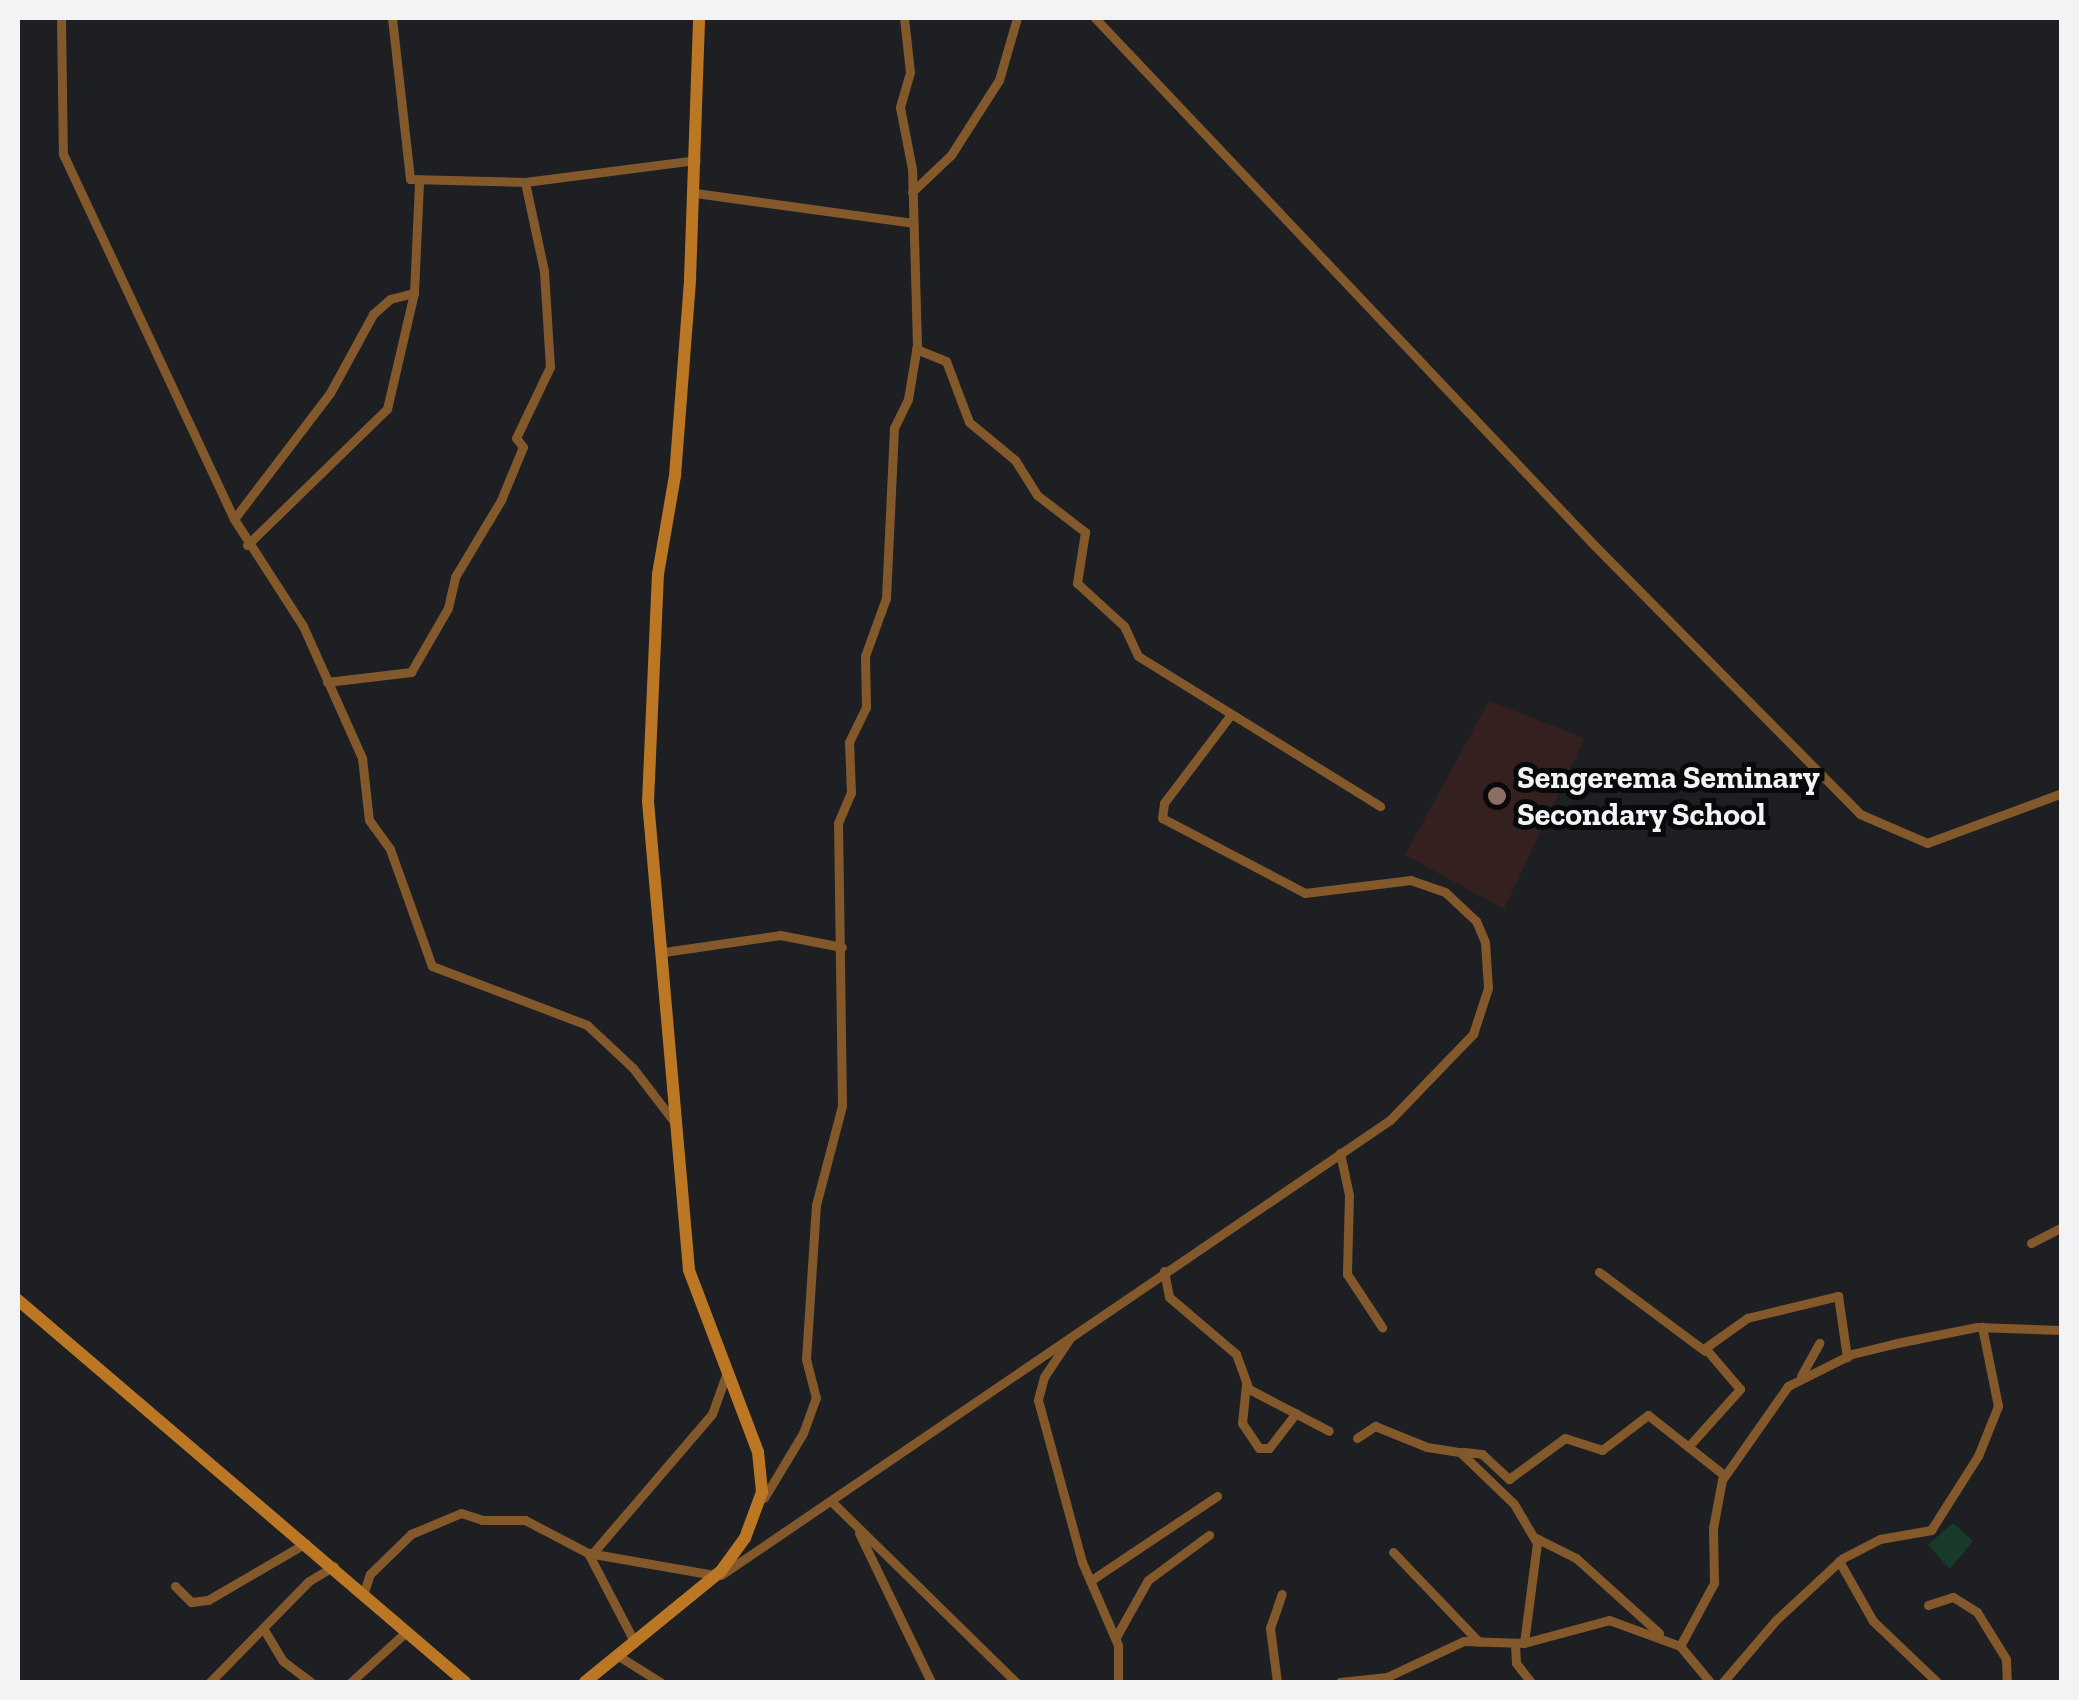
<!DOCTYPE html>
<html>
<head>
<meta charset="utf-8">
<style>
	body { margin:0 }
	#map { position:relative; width:2079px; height:1700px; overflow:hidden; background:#1d1f22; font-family:"Zilla Slab",serif }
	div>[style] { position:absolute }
	.education>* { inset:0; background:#34211f }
	.green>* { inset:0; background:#173a2a }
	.street>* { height:9px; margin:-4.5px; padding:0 4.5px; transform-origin:4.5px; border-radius:4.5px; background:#83582a }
	.secondary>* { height:12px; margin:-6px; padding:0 6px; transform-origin:6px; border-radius:6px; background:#bc7724 }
	.dots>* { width:28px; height:28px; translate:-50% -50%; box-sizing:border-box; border:5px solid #08090a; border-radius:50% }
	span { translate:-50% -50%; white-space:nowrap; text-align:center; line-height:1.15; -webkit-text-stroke:10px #08090a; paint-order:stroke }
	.poi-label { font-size:32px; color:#f1f3f5; font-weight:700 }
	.left { translate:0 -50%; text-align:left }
	.frame { position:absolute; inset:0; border:20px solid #f1f3f5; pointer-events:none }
</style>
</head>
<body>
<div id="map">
	<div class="education">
		<div style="clip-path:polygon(1489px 701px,1585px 738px,1504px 909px,1405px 855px)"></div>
	</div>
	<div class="green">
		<div style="clip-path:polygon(1953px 1523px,1973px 1541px,1950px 1569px,1928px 1545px)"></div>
	</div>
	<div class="street">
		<div style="left:61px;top:18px;width:136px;rotate:89.2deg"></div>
		<div style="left:63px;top:154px;width:403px;rotate:64.9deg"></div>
		<div style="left:234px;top:519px;width:127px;rotate:57.2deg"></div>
		<div style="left:303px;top:626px;width:145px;rotate:65.9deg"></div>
		<div style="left:362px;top:758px;width:62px;rotate:83.6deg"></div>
		<div style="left:369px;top:820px;width:36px;rotate:54deg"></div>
		<div style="left:390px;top:849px;width:124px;rotate:70.3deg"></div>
		<div style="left:432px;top:966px;width:166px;rotate:20.8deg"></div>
		<div style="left:587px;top:1025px;width:63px;rotate:43.1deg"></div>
		<div style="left:633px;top:1068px;width:69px;rotate:52.6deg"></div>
		<div style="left:392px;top:18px;width:162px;rotate:83.6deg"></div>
		<div style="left:410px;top:179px;width:115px;rotate:1.5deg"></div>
		<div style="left:525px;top:182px;width:172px;rotate:-7.3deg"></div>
		<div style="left:1095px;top:18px;width:727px;rotate:46.56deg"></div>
		<div style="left:1595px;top:546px;width:377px;rotate:45.3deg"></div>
		<div style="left:1860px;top:814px;width:73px;rotate:23.4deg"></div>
		<div style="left:1927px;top:843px;width:144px;rotate:-20.3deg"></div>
		<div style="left:912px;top:192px;width:54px;rotate:-43.5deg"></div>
		<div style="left:951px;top:155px;width:89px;rotate:-57.4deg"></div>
		<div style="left:999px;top:80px;width:65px;rotate:-73.8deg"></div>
		<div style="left:695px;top:193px;width:220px;rotate:7.8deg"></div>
		<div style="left:916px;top:349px;width:32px;rotate:22deg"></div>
		<div style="left:946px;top:361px;width:65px;rotate:69.3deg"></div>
		<div style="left:969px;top:422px;width:60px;rotate:39.6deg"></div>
		<div style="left:1015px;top:460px;width:41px;rotate:57.8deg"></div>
		<div style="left:1037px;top:495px;width:61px;rotate:37.6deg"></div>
		<div style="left:1085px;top:532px;width:52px;rotate:98.9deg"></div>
		<div style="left:1077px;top:583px;width:64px;rotate:42.5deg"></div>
		<div style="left:1124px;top:626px;width:33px;rotate:65deg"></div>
		<div style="left:1138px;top:656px;width:285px;rotate:31.8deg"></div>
		<div style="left:234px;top:519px;width:158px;rotate:-52.7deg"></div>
		<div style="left:330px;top:393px;width:90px;rotate:-61.4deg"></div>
		<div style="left:373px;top:314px;width:23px;rotate:-41deg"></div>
		<div style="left:390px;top:299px;width:25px;rotate:-14deg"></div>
		<div style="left:247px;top:545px;width:195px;rotate:-44.2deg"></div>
		<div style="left:387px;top:409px;width:119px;rotate:-76.9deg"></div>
		<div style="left:414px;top:293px;width:111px;rotate:-87.4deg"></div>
		<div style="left:327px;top:682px;width:85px;rotate:-6.8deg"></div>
		<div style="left:411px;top:672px;width:74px;rotate:-60deg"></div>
		<div style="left:448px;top:608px;width:32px;rotate:-77deg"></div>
		<div style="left:455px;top:577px;width:90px;rotate:-59.1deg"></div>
		<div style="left:501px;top:500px;width:57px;rotate:-67.5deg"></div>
		<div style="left:523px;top:447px;width:11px;rotate:-128deg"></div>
		<div style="left:516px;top:438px;width:79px;rotate:-64.4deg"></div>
		<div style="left:550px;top:367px;width:96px;rotate:-93.6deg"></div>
		<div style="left:544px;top:271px;width:91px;rotate:-102.1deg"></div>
		<div style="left:664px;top:952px;width:117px;rotate:-8.3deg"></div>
		<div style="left:780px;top:935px;width:63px;rotate:11deg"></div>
		<div style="left:1340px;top:1153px;width:43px;rotate:77.9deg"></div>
		<div style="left:1349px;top:1195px;width:79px;rotate:91.5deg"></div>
		<div style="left:1347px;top:1274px;width:64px;rotate:56.6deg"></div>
		<div style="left:2031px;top:1243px;width:35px;rotate:-27deg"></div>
		<div style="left:1164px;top:1271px;width:26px;rotate:79deg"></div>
		<div style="left:1169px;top:1297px;width:88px;rotate:40.4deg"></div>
		<div style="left:1236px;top:1354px;width:37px;rotate:70deg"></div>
		<div style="left:1249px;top:1389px;width:90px;rotate:27.7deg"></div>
		<div style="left:1599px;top:1272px;width:132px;rotate:36.7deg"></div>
		<div style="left:1070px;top:1338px;width:47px;rotate:123.7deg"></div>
		<div style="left:1044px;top:1377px;width:24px;rotate:105deg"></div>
		<div style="left:1038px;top:1400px;width:168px;rotate:74.8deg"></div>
		<div style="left:1082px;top:1562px;width:90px;rotate:66.6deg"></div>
		<div style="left:1118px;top:1645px;width:37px;rotate:90deg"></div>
		<div style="left:1801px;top:1376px;width:38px;rotate:-61deg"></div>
		<div style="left:1246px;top:1385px;width:38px;rotate:96deg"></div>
		<div style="left:1242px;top:1423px;width:30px;rotate:56deg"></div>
		<div style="left:1259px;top:1448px;width:10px"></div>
		<div style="left:1269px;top:1448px;width:44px;rotate:-52.4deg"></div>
		<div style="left:1357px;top:1438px;width:22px;rotate:-34deg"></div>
		<div style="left:1375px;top:1426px;width:56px;rotate:22deg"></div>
		<div style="left:1427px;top:1447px;width:33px;rotate:9deg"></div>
		<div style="left:1460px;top:1452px;width:75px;rotate:43.9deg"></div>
		<div style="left:1514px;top:1504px;width:45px;rotate:59.5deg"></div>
		<div style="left:1537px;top:1543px;width:101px;rotate:97.4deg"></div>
		<div style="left:1688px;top:1447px;width:78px;rotate:-48.1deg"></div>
		<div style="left:1740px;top:1389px;width:54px;rotate:-130.5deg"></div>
		<div style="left:1705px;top:1348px;width:52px;rotate:-35.5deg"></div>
		<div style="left:1747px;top:1318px;width:94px;rotate:-13.6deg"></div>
		<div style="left:1838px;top:1296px;width:62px;rotate:81.6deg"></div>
		<div style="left:1464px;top:1452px;width:18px;rotate:6deg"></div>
		<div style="left:1482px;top:1454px;width:37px;rotate:43deg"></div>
		<div style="left:1509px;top:1479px;width:69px;rotate:-36.2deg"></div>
		<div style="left:1565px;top:1438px;width:39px;rotate:18deg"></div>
		<div style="left:1602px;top:1450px;width:58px;rotate:-37.3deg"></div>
		<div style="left:1648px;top:1415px;width:97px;rotate:38.3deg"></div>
		<div style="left:764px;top:1498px;width:76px;rotate:-59deg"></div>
		<div style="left:803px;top:1433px;width:37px;rotate:-70deg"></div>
		<div style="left:816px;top:1398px;width:40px;rotate:-104.4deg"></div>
		<div style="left:806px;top:1359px;width:154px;rotate:-86.3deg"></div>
		<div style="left:816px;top:1205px;width:102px;rotate:-75.3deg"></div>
		<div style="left:842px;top:1106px;width:283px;rotate:-90.8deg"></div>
		<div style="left:838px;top:823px;width:33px;rotate:-67deg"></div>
		<div style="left:851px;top:793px;width:51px;rotate:-92.2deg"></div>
		<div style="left:849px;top:742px;width:39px;rotate:-64deg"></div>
		<div style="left:866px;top:707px;width:51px;rotate:-91.1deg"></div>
		<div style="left:865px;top:656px;width:62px;rotate:-70.1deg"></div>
		<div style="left:886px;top:598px;width:170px;rotate:-87.3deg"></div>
		<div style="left:894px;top:428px;width:32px;rotate:-64deg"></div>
		<div style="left:908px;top:399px;width:55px;rotate:-80.5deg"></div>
		<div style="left:917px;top:345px;width:176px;rotate:-91.6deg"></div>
		<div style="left:912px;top:169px;width:63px;rotate:-101deg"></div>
		<div style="left:900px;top:107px;width:36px;rotate:-74deg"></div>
		<div style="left:910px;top:72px;width:54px;rotate:-96.3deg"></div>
		<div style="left:833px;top:1503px;width:256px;rotate:44.4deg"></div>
		<div style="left:859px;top:1533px;width:165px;rotate:64.2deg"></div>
		<div style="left:1536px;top:1538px;width:45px;rotate:26.6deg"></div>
		<div style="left:1576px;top:1558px;width:112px;rotate:42.1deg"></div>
		<div style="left:1393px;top:1552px;width:124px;rotate:46.3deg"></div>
		<div style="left:588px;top:1553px;width:99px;rotate:62.4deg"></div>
		<div style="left:592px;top:1554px;width:184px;rotate:-49.4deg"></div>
		<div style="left:712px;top:1414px;width:41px;rotate:-70.3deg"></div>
		<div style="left:1839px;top:1561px;width:69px;rotate:60.5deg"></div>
		<div style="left:1873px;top:1621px;width:88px;rotate:43.6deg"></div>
		<div style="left:721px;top:1575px;width:809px;rotate:-34.22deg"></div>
		<div style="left:1390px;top:1120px;width:120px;rotate:-46deg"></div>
		<div style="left:1473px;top:1034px;width:48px;rotate:-71.9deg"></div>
		<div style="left:1488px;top:988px;width:46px;rotate:-93.7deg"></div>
		<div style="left:1485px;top:942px;width:23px;rotate:-113deg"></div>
		<div style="left:1476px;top:921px;width:42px;rotate:-136.9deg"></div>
		<div style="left:1445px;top:892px;width:36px;rotate:-161deg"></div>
		<div style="left:1411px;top:880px;width:107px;rotate:173deg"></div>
		<div style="left:1305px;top:893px;width:161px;rotate:-152.3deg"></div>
		<div style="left:1162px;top:818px;width:15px;rotate:-82deg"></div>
		<div style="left:1164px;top:803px;width:108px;rotate:-52.9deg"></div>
		<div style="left:1090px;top:1581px;width:153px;rotate:-33.8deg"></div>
		<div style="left:175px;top:1586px;width:23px;rotate:45deg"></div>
		<div style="left:191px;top:1602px;width:17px;rotate:-7deg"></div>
		<div style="left:208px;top:1600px;width:113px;rotate:-30.2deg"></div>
		<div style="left:364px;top:1592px;width:19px;rotate:-72deg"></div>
		<div style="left:370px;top:1574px;width:57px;rotate:-44.3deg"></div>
		<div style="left:411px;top:1534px;width:54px;rotate:-22.8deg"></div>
		<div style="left:461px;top:1513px;width:22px;rotate:18deg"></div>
		<div style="left:482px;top:1520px;width:43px"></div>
		<div style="left:525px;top:1520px;width:71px;rotate:27.6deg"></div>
		<div style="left:588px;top:1553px;width:128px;rotate:9.9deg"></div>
		<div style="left:1928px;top:1605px;width:26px;rotate:-18deg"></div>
		<div style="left:1953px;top:1597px;width:28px;rotate:32deg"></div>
		<div style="left:1977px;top:1612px;width:55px;rotate:58.3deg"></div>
		<div style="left:2006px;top:1659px;width:23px;rotate:88deg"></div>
		<div style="left:263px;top:1628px;width:39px;rotate:59deg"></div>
		<div style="left:283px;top:1661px;width:35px;rotate:37deg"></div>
		<div style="left:1116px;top:1637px;width:65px;rotate:-60.7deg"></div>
		<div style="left:1148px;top:1580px;width:76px;rotate:-36.4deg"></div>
		<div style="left:1515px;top:1644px;width:19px;rotate:87deg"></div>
		<div style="left:1516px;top:1663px;width:24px;rotate:52deg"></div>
		<div style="left:1680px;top:1646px;width:72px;rotate:-61.6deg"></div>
		<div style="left:1714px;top:1583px;width:55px;rotate:-91deg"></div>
		<div style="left:1713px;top:1528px;width:49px;rotate:-79.4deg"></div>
		<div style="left:1722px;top:1480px;width:115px;rotate:-54.9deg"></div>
		<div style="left:1788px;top:1386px;width:72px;rotate:-26.6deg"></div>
		<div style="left:1852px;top:1354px;width:46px;rotate:-13.7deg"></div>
		<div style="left:1897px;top:1343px;width:82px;rotate:-11.3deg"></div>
		<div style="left:1977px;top:1327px;width:85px;rotate:2deg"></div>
		<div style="left:617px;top:1655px;width:51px;rotate:32.1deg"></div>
		<div style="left:210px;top:1682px;width:141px;rotate:-45.6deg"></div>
		<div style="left:309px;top:1581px;width:29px;rotate:-31deg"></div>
		<div style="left:351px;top:1682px;width:76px;rotate:-42.3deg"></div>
		<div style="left:1277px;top:1682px;width:54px;rotate:-97.4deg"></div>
		<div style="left:1270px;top:1628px;width:36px;rotate:-71deg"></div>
		<div style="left:1340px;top:1682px;width:47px;rotate:-6.1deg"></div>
		<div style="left:1387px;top:1677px;width:85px;rotate:-25.1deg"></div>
		<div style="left:1464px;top:1641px;width:60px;rotate:1.9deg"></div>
		<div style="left:1524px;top:1643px;width:88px;rotate:-15.1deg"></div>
		<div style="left:1609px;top:1620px;width:76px;rotate:20.1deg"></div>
		<div style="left:1680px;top:1646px;width:47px;rotate:50.2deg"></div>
		<div style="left:1723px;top:1682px;width:82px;rotate:-49.5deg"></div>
		<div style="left:1776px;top:1620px;width:91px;rotate:-42.8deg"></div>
		<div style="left:1843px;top:1558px;width:42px;rotate:-27.2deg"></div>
		<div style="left:1880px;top:1539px;width:52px;rotate:-10deg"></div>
		<div style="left:1931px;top:1530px;width:88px;rotate:-57.6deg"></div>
		<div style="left:1978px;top:1456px;width:54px;rotate:-68.2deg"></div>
		<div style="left:1998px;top:1406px;width:81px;rotate:-101.4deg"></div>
	</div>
	<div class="secondary">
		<div style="left:18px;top:1300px;width:588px;rotate:40.52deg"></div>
		<div style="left:585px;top:1682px;width:176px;rotate:-39.2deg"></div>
		<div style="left:721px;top:1571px;width:41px;rotate:-54deg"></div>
		<div style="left:745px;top:1538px;width:49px;rotate:-69.7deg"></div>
		<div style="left:762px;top:1492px;width:40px;rotate:-95.7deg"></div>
		<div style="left:758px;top:1452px;width:195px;rotate:-110.8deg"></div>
		<div style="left:689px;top:1270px;width:470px;rotate:-95deg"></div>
		<div style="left:648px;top:802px;width:228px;rotate:-87.5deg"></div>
		<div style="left:658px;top:574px;width:99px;rotate:-80.2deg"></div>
		<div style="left:675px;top:476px;width:198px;rotate:-85.6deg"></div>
		<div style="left:690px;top:279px;width:261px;rotate:-88deg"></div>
	</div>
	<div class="dots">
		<div style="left:1497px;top:796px;background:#8d6e63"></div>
	</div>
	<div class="poi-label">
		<span class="left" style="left:1517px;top:796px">Sengerema Seminary<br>Secondary School</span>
	</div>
	<div class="frame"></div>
</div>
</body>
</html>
